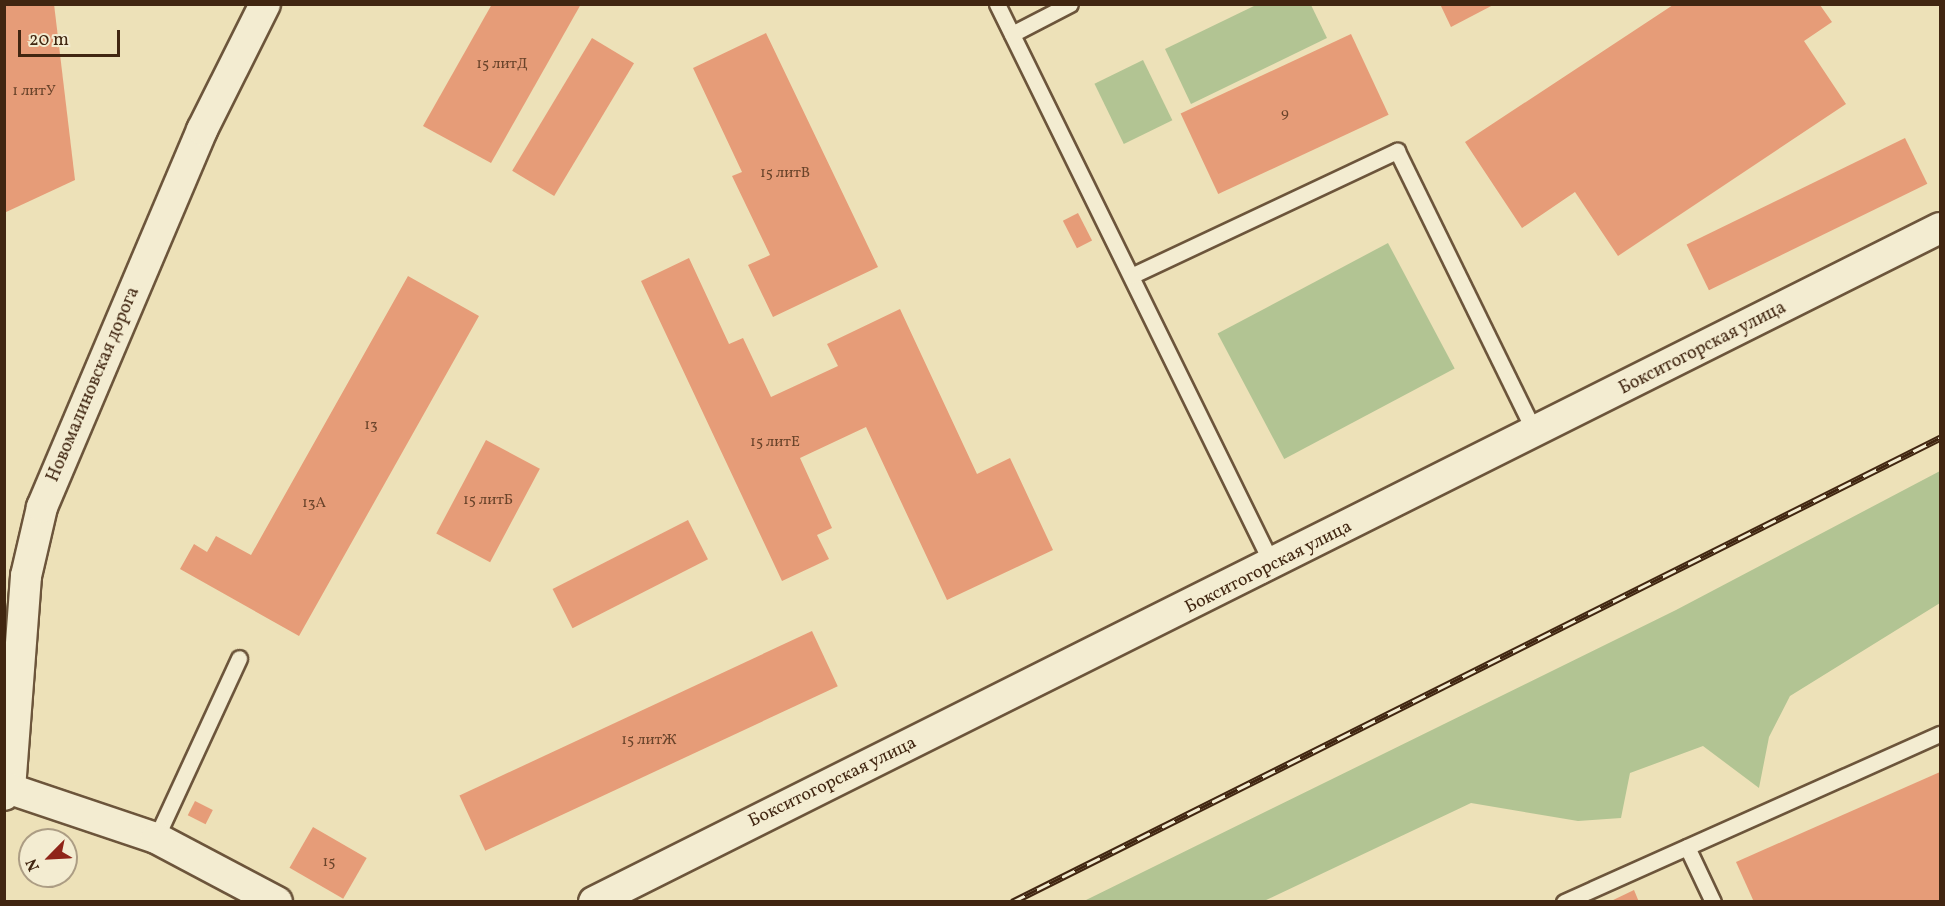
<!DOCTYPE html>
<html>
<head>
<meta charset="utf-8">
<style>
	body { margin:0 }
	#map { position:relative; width:1945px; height:906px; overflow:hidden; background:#ede1b8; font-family:Vollkorn,serif }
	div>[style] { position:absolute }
	.green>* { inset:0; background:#b2c493; transform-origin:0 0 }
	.building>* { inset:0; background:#e69c78; transform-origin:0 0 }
	.roads { filter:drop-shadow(2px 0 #6c553b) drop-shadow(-2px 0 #6c553b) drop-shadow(0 2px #6c553b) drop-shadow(0 -2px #6c553b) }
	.service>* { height:15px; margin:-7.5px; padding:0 7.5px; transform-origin:7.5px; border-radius:7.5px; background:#f3ecd1 }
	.minor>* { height:30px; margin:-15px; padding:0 15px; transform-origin:15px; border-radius:15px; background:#f3ecd1 }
	.rail>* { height:7px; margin-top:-3.5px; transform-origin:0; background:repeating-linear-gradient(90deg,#f3ecd1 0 14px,#412611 0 28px); box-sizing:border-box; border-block:2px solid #412611 }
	span { translate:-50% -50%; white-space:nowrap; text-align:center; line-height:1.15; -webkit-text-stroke:6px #f3ecd1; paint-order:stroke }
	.number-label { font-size:15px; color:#6a442b }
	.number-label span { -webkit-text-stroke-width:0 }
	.street-label { font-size:18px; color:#412611 }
	.frame { position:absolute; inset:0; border:6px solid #412611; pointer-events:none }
	.north { position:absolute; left:18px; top:828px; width:60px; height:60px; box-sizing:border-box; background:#f3ecd1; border:2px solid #ac9d84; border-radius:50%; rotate:246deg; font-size:16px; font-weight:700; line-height:24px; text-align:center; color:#412611 }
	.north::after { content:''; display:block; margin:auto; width:21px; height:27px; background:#8f2418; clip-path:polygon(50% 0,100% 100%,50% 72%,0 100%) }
	.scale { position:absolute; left:18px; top:30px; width:102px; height:27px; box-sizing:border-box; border:3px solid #412611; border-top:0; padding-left:8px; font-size:18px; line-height:21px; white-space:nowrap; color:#412611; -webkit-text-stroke:4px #f3ecd1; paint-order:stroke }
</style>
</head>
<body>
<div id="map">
	<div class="green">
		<div style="clip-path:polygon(1256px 5px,1311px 5px,1327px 38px,1191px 104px,1165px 49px)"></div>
		<div style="left:1143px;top:60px;width:67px;height:54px;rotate:64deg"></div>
		<div style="left:1388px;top:243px;width:142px;height:193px;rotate:62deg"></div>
		<div style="clip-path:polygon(1940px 471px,1940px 603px,1790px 696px,1769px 737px,1759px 788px,1703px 746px,1630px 773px,1621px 818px,1578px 821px,1471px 803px,1264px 901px,1084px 901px,1676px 610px)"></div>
	</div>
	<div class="building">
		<div style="clip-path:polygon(4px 4px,54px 4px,75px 180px,4px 213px)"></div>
		<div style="clip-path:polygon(492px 4px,581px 4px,491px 163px,423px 126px)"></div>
		<div style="clip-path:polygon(1440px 4px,1495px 4px,1451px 27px)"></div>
		<div style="clip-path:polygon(1673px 5px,1820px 5px,1832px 22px,1804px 41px,1846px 104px,1618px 256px,1575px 192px,1522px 228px,1465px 142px)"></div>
		<div style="clip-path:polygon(766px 33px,878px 267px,773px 317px,748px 265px,770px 255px,732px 176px,742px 172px,693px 68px)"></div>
		<div style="left:1351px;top:34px;width:89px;height:188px;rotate:65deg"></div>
		<div style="left:592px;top:38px;width:49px;height:155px;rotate:31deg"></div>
		<div style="left:1905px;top:138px;width:51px;height:243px;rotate:64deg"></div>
		<div style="left:1078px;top:213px;width:31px;height:17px;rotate:63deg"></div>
		<div style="clip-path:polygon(689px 258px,729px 344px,743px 338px,771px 397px,838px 366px,827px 344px,900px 309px,977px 474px,1010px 458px,1053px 550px,947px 600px,866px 427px,800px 458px,832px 528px,817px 535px,829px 559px,782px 581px,641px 281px)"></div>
		<div style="clip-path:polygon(408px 276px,479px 316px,299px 636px,180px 569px,194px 544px,207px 552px,216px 536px,251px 555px)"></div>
		<div style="left:486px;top:440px;width:61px;height:106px;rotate:28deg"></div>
		<div style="left:688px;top:520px;width:44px;height:152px;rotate:63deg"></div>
		<div style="left:812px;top:631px;width:61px;height:389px;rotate:65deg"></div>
		<div style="clip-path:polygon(1940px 772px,1940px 902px,1754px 902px,1736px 862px)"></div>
		<div style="left:195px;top:801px;width:20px;height:16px;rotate:27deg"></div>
		<div style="left:313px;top:827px;width:62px;height:47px;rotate:30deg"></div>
		<div style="clip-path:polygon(1634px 890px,1639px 902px,1609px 902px)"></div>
	</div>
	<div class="roads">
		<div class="service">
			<div style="left:997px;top:4px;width:626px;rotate:63.84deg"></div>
			<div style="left:1012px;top:34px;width:65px;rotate:-27.3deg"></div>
			<div style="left:1133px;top:275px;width:292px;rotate:-25.2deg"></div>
			<div style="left:1397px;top:151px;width:314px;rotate:63.9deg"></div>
			<div style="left:156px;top:838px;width:198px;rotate:-65.2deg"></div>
			<div style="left:1687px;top:847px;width:61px;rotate:64.7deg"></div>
			<div style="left:1564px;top:902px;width:412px;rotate:-24.1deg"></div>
		</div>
		<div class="minor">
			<div style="left:10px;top:789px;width:214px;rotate:-85.7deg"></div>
			<div style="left:26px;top:576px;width:71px;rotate:-76.9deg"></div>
			<div style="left:42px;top:507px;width:410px;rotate:-67deg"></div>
			<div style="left:202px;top:130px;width:141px;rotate:-63.4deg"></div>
			<div style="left:4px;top:795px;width:8px;rotate:-45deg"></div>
			<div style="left:10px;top:789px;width:154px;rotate:18.6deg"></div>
			<div style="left:156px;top:838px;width:137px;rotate:27.9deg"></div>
			<div style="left:594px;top:902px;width:1505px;rotate:-26.6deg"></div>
		</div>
	</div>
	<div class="rail">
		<div style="left:1012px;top:902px;width:1038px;rotate:-26.57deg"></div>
	</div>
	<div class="number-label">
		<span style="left:502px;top:65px">15 литД</span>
		<span style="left:34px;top:92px">1 литУ</span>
		<span style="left:1285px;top:114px">9</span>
		<span style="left:785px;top:174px">15 литВ</span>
		<span style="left:371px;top:426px">13</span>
		<span style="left:775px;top:443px">15 литЕ</span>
		<span style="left:488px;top:501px">15 литБ</span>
		<span style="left:314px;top:504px">13А</span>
		<span style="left:649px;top:741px">15 литЖ</span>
		<span style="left:329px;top:863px">15</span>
	</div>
	<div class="street-label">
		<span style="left:1703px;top:349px;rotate:-27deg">Бокситогорская улица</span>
		<span style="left:94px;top:385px;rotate:-67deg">Новомалиновская дорога</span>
		<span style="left:1269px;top:568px;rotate:-27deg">Бокситогорская улица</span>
		<span style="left:833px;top:783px;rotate:-26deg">Бокситогорская улица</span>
	</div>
	<div class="frame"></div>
	<div class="north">N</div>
	<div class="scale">20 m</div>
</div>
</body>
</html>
